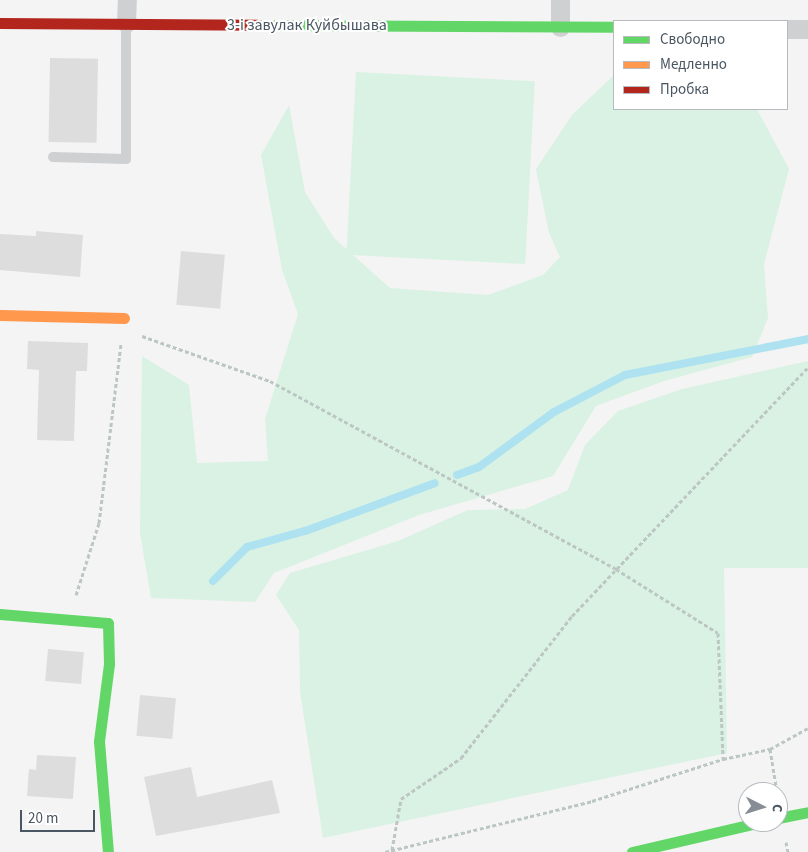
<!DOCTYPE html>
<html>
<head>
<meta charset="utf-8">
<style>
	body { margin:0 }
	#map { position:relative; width:808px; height:852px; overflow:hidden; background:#f4f4f4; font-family:"Source Sans 3",sans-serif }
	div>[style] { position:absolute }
	.green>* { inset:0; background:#d9f2e3; transform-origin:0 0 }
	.stream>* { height:8px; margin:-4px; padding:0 4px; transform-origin:4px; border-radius:4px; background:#aee2f0 }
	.building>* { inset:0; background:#ddddde; transform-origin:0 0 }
	.path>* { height:3px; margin-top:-1.5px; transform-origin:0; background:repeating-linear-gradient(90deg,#bcc7c4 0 4px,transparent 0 6.5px) }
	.lane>* { height:10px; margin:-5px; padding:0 5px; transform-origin:5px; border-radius:5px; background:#ced0d2 }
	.street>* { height:19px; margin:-9.5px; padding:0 9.5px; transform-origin:9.5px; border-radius:9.5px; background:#ced0d2 }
	.fast>* { height:11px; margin:-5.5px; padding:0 5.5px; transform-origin:5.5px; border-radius:5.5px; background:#63d668 }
	.slow>* { height:11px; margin:-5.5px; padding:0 5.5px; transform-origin:5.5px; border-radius:5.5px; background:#ff974d }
	.jam>* { height:11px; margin:-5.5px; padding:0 5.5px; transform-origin:5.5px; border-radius:5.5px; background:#b3261e }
	span { translate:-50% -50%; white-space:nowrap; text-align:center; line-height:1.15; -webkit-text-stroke:4px #fff; paint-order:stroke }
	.street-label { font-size:16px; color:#4a5661 }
	.legend { position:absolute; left:613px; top:20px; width:175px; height:90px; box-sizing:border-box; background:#fff; border:1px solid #b7bbc0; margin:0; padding:6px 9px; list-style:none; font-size:15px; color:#4a5661 }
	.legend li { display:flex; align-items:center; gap:10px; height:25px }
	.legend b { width:25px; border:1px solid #b7bbc0 }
	.north { position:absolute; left:738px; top:782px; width:50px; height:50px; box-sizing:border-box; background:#fff; border:1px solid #b7bbc0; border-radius:50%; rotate:95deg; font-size:14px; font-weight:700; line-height:20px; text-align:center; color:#4a5661 }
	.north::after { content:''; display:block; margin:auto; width:18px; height:22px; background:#868d94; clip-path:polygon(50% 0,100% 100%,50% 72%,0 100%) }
	.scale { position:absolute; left:20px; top:810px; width:75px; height:22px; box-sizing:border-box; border:2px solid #4a5661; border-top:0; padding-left:6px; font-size:15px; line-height:18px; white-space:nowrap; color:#4a5661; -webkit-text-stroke:4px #fff; paint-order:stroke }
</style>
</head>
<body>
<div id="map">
	<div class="green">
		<div style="left:356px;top:72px;width:179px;height:183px;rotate:3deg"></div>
		<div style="clip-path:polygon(614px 75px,614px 109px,757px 109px,789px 169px,764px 264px,768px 318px,752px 357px,664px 381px,596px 406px,553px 476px,419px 515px,274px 573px,255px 602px,151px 598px,140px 533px,142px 356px,189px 385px,197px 463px,268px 461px,265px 419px,298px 314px,282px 270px,261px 155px,289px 105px,305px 192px,334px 238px,390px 288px,488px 295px,543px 275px,560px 257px,549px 233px,536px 169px,572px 115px)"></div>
		<div style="clip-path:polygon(808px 361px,808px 568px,724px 568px,727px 753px,323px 838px,300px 692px,299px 630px,276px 595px,290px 573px,398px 541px,468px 510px,525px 509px,568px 490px,585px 445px,618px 411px,682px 389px)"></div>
	</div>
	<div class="stream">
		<div style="left:457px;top:475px;width:23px;rotate:-20deg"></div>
		<div style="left:479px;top:467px;width:93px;rotate:-36.3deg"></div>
		<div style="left:554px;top:412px;width:80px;rotate:-27.5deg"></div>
		<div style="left:625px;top:375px;width:187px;rotate:-11.1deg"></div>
		<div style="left:213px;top:581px;width:48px;rotate:-45deg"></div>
		<div style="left:247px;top:547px;width:63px;rotate:-15.6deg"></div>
		<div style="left:308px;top:530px;width:135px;rotate:-20.3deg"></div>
	</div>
	<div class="building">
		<div style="left:50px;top:58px;width:48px;height:84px;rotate:1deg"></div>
		<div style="clip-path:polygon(36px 231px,83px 235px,80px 277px,0 270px,0 234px,36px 236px)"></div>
		<div style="left:181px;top:251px;width:44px;height:54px;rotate:5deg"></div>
		<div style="clip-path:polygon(28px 341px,88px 343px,87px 371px,76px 371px,74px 441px,37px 440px,39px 370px,27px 369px)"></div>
		<div style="left:48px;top:649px;width:36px;height:32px;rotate:5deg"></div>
		<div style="left:140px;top:695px;width:36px;height:41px;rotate:5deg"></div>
		<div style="clip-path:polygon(37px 755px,76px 757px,73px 799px,27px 796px,29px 769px,36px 770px)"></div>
		<div style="clip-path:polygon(191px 767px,197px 797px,272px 780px,280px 813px,156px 836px,144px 777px)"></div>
	</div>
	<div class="path">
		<div style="left:142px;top:336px;width:136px;rotate:19.4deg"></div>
		<div style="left:270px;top:381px;width:394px;rotate:28.5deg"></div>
		<div style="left:616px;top:569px;width:120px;rotate:32.1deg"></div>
		<div style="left:718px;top:633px;width:126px;rotate:87.7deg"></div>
		<div style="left:76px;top:595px;width:76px;rotate:-72.3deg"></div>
		<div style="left:99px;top:523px;width:180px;rotate:-83deg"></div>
		<div style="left:770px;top:749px;width:44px;rotate:80.8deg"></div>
		<div style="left:786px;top:842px;width:10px;rotate:79deg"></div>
		<div style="left:392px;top:850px;width:52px;rotate:-80deg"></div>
		<div style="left:401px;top:799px;width:73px;rotate:-34.3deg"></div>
		<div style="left:461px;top:758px;width:180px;rotate:-52deg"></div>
		<div style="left:572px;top:616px;width:343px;rotate:-46.5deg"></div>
		<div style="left:385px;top:852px;width:213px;rotate:-13.8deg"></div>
		<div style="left:592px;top:801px;width:138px;rotate:-17.8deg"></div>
		<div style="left:723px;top:759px;width:48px;rotate:-12deg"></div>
		<div style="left:770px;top:749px;width:43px;rotate:-28.9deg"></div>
	</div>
	<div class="lane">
		<div style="left:53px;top:157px;width:73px;rotate:1.6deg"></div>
		<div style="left:126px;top:159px;width:135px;rotate:-90deg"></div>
	</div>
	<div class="street">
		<div style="left:126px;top:23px;width:23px;rotate:-88deg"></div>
		<div style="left:560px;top:27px;width:27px;rotate:-90deg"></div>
		<div style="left:787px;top:29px;width:21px"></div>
	</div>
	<div class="fast">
		<div style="left:257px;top:25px;width:357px;rotate:0.3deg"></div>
		<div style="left:0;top:614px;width:108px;rotate:4.8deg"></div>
		<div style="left:108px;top:623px;width:41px;rotate:88.6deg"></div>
		<div style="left:109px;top:664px;width:78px;rotate:97.4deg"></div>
		<div style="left:99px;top:741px;width:111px;rotate:85.4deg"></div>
		<div style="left:778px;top:818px;width:31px;rotate:-11deg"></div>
		<div style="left:632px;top:852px;width:132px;rotate:-13.1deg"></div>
	</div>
	<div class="slow">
		<div style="left:0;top:315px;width:124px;rotate:1.4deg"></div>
	</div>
	<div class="jam">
		<div style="left:0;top:23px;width:257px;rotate:0.4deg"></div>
	</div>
	<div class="street-label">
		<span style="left:307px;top:25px">3-і завулак Куйбышава</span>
	</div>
	<ul class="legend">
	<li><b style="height:6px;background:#63d668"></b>Свободно</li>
	<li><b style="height:6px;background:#ff974d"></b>Медленно</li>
	<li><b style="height:6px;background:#b3261e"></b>Пробка</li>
	</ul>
	<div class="north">С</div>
	<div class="scale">20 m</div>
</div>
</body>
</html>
